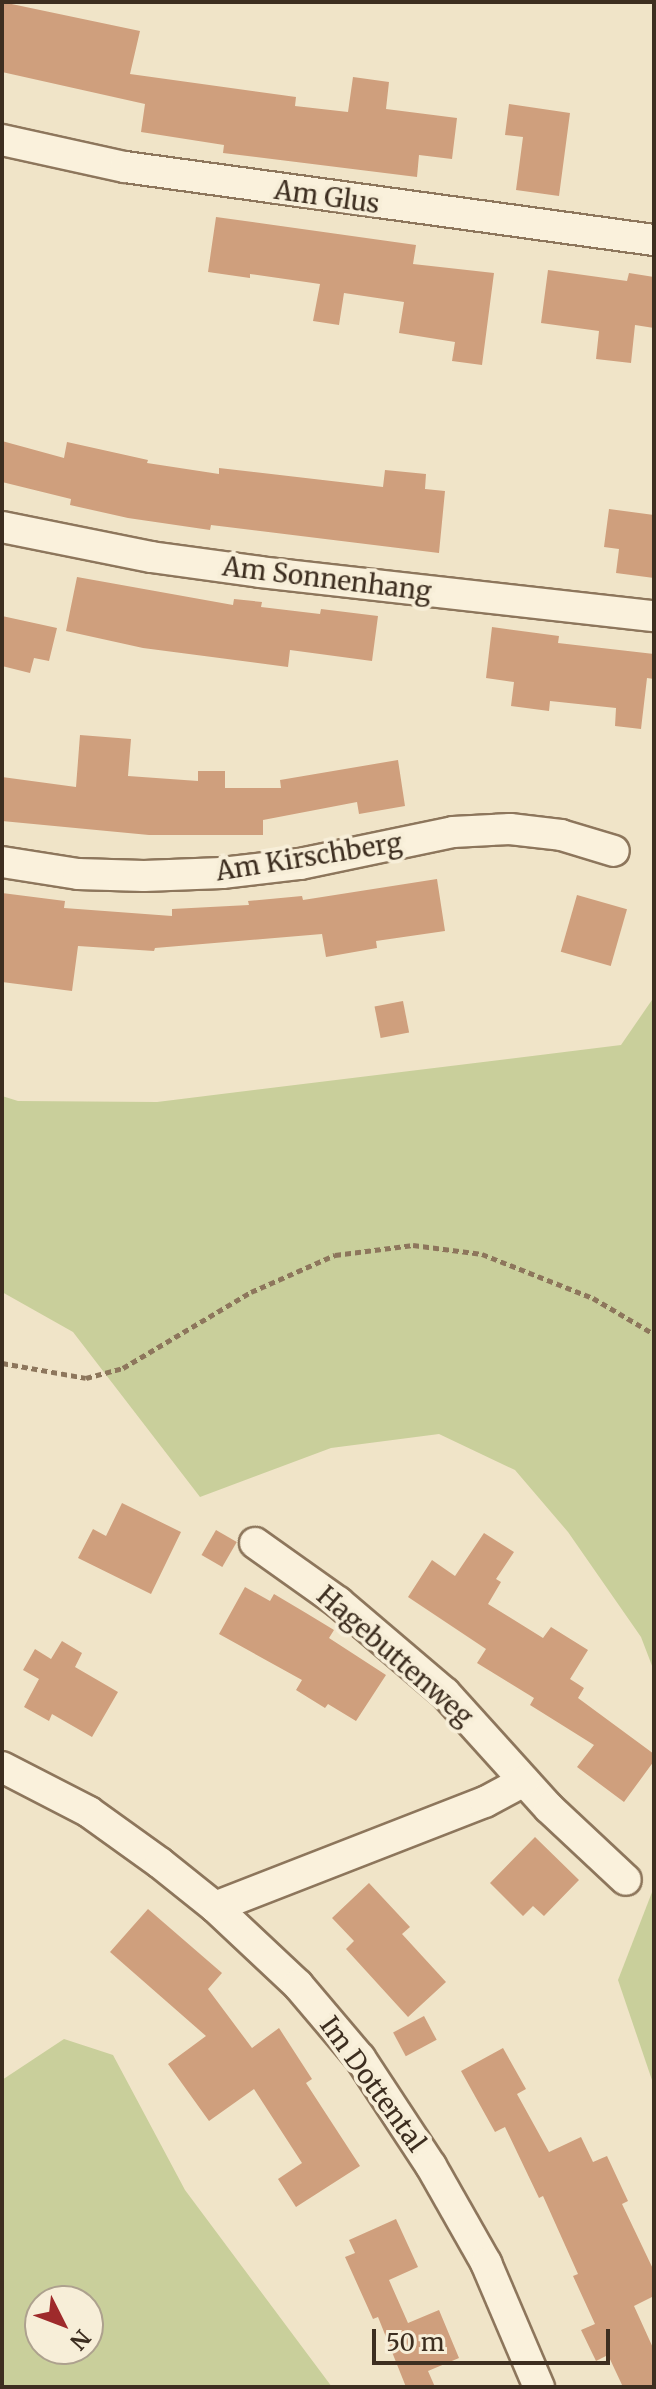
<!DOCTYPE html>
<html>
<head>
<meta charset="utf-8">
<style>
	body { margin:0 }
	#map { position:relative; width:656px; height:2389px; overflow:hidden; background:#f0e4c8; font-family:Merriweather,serif }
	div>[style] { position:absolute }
	.green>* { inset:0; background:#c9cf9b }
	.building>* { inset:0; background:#cf9f7d; transform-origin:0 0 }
	.path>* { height:5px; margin-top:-2.5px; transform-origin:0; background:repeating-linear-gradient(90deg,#8d765c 0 6px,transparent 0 10px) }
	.roads { filter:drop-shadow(2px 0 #8d765c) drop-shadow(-2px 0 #8d765c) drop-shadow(0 2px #8d765c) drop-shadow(0 -2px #8d765c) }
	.minor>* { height:30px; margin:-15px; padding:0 15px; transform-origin:15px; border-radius:15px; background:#faf1dc }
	span { translate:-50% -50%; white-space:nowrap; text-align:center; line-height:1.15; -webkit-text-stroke:8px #f7eed8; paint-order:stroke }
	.street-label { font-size:26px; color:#3d2e20 }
	.frame { position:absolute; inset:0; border:4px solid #3d2e20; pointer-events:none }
	.north { position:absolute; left:24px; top:2285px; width:80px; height:80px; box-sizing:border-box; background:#f7eed8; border:2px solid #ada18e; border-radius:50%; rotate:132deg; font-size:22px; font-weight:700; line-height:32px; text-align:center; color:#3d2e20 }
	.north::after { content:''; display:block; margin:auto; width:28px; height:36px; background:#9e2a2b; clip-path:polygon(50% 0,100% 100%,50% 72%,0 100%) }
	.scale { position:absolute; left:372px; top:2329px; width:238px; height:36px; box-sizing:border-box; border:4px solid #3d2e20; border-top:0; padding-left:10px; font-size:24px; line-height:28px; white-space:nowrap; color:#3d2e20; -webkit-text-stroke:6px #f7eed8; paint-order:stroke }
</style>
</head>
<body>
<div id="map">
	<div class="green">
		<div style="clip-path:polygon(654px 997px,654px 1671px,641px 1637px,568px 1532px,515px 1470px,439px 1434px,331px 1448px,200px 1497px,73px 1332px,2px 1292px,2px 1096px,18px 1101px,157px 1102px,621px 1045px)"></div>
		<div style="clip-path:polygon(654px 1887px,654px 2086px,618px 1980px)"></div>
		<div style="clip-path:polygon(evenodd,64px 2039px,113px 2055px,185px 2190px,332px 2387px,2px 2387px,2px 2080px,64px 2039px,40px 2301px,88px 2301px,88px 2349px,40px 2349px,40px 2301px)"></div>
	</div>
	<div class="building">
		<div style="clip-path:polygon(2px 2px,140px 31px,130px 74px,296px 97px,295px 106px,348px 112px,353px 77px,389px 82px,386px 109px,457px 118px,452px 159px,419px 155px,417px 177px,223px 153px,224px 145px,141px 132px,145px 104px,2px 72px)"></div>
		<div style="clip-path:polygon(509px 104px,570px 113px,559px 196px,516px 190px,523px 137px,505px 135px)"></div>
		<div style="clip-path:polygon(216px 217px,416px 245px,413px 264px,494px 273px,482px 365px,452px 361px,455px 342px,399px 333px,404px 302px,344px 293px,339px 325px,313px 321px,320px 284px,250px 274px,250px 278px,208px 272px)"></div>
		<div style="clip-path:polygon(548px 270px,627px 281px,629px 273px,654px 277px,654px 328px,635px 325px,631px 363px,596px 359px,599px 331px,541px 323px)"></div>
		<div style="clip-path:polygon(2px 441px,64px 458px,67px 442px,148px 460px,147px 463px,219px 474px,219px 468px,383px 487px,385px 470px,426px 474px,425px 489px,445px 491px,439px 553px,211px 525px,210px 530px,128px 518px,70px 505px,71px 499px,2px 482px)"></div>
		<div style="clip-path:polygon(609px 509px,654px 515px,654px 578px,616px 573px,619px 549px,604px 547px)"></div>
		<div style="clip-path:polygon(77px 577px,233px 605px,234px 599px,262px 602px,261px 607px,320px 614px,321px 609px,378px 616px,372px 661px,290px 650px,288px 667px,143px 648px,66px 631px)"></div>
		<div style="clip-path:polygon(2px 616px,57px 628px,49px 661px,34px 658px,30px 673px,2px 666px)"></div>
		<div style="clip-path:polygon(492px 627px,559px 636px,558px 643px,654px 654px,654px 679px,647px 678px,641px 729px,615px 726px,616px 708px,550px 701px,549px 711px,511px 706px,514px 682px,486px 678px)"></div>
		<div style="clip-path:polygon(80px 735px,131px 739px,128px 776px,198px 781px,198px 771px,225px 771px,225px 788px,281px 788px,280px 780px,398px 760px,405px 806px,359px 814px,357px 802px,263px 820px,263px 835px,149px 835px,2px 821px,2px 777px,76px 787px)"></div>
		<div style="clip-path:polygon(437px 879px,445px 931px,376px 941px,377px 948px,326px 957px,322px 934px,155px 948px,154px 951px,78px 946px,72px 991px,2px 982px,2px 893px,65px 901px,64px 908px,172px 916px,172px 909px,249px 905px,248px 901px,302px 896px,303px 900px)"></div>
		<div style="left:577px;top:895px;width:52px;height:59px;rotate:16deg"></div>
		<div style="left:403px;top:1001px;width:32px;height:29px;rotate:79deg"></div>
		<div style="clip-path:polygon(122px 1503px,181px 1532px,151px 1594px,78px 1558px,93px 1529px,106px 1536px)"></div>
		<div style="left:216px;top:1530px;width:24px;height:29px;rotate:30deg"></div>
		<div style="clip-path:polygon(484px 1533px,514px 1552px,496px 1579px,501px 1582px,488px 1604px,543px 1638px,551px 1627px,588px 1650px,570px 1679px,584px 1688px,578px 1698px,654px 1754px,654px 1761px,624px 1802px,577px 1767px,594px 1745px,530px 1705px,534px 1698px,477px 1663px,486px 1649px,408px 1597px,432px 1560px,455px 1576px)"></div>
		<div style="clip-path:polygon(245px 1587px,270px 1601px,274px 1594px,306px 1613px,334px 1630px,329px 1638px,386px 1675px,356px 1721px,328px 1704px,325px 1708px,296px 1690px,302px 1680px,219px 1634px)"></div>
		<div style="clip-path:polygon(62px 1641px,82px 1653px,75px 1667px,118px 1692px,92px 1737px,52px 1714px,49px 1721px,24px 1707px,39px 1679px,23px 1670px,35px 1649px,51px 1659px)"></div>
		<div style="clip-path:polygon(535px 1837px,579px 1880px,544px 1916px,533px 1906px,523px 1916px,490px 1883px)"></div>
		<div style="clip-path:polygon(369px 1883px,410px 1927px,402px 1934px,446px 1982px,408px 2017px,346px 1949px,354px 1941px,332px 1918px)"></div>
		<div style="clip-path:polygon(148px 1909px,222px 1973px,208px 1989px,252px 2048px,279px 2028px,312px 2079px,306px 2083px,360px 2166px,296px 2207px,278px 2179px,302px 2163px,254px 2089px,209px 2121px,168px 2064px,206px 2036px,110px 1952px)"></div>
		<div style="left:424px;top:2016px;width:27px;height:35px;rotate:62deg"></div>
		<div style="clip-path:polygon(503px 2048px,526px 2089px,517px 2094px,549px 2152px,581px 2137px,593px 2162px,607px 2156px,628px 2201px,622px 2204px,654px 2271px,654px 2296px,634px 2306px,654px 2350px,654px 2387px,623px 2387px,608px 2355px,596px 2361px,581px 2330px,595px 2324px,573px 2276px,578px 2274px,543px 2196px,539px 2198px,505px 2127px,495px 2132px,461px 2071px)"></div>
		<div style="clip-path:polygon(396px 2219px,418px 2267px,389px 2280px,408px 2323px,439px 2310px,459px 2358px,428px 2371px,435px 2387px,406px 2387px,378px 2317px,373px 2319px,345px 2257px,355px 2253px,349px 2240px)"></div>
	</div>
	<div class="path">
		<div style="left:2px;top:1363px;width:85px;rotate:10.1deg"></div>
		<div style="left:86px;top:1378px;width:38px;rotate:-15deg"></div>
		<div style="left:123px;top:1368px;width:149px;rotate:-30.7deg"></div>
		<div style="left:251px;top:1292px;width:92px;rotate:-23.8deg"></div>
		<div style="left:335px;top:1255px;width:79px;rotate:-7.3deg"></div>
		<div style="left:413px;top:1245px;width:70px;rotate:7.4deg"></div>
		<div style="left:482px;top:1254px;width:119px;rotate:21.6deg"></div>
		<div style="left:593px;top:1298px;width:71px;rotate:30.5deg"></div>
	</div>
	<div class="roads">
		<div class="minor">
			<div style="left:2px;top:140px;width:126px;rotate:12.4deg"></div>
			<div style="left:125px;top:167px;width:534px;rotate:7.86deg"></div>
			<div style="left:2px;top:527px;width:152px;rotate:11.4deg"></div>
			<div style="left:151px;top:557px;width:110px;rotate:7.8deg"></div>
			<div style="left:260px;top:572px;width:396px;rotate:6.4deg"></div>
			<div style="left:2px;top:862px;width:77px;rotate:9deg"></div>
			<div style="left:78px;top:874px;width:66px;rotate:1.7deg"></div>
			<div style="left:144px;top:876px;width:78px;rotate:-2.2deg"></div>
			<div style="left:222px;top:873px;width:79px;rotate:-6.6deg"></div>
			<div style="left:300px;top:864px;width:156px;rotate:-11.8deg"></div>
			<div style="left:453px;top:832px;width:57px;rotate:-3deg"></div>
			<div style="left:510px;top:829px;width:51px;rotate:6.7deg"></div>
			<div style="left:561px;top:835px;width:55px;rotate:16.8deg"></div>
			<div style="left:255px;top:1543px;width:102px;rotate:35.4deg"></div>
			<div style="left:338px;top:1602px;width:140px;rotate:40.4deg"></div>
			<div style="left:445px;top:1693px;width:155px;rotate:47.9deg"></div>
			<div style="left:549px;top:1808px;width:105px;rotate:43.1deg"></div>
			<div style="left:2px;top:1767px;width:98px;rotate:27.3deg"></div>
			<div style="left:89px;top:1812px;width:87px;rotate:35.7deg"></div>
			<div style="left:160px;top:1863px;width:70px;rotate:38.7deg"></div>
			<div style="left:215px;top:1907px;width:114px;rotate:43.2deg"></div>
			<div style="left:298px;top:1985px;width:96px;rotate:49.7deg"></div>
			<div style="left:360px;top:2058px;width:129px;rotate:56.7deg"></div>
			<div style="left:431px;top:2166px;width:112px;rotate:60.4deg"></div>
			<div style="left:486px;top:2263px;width:135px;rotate:66.9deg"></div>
			<div style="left:215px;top:1907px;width:290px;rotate:-21.3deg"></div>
			<div style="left:485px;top:1802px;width:44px;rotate:-28.3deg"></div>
		</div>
	</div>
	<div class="street-label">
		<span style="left:327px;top:197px;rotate:8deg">Am Glus</span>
		<span style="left:327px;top:579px;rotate:7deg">Am Sonnenhang</span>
		<span style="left:309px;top:857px;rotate:-9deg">Am Kirschberg</span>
		<span style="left:395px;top:1656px;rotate:41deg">Hagebuttenweg</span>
		<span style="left:373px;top:2084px;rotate:54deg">Im Dottental</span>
	</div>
	<div class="frame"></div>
	<div class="north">N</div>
	<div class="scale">50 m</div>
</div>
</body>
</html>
